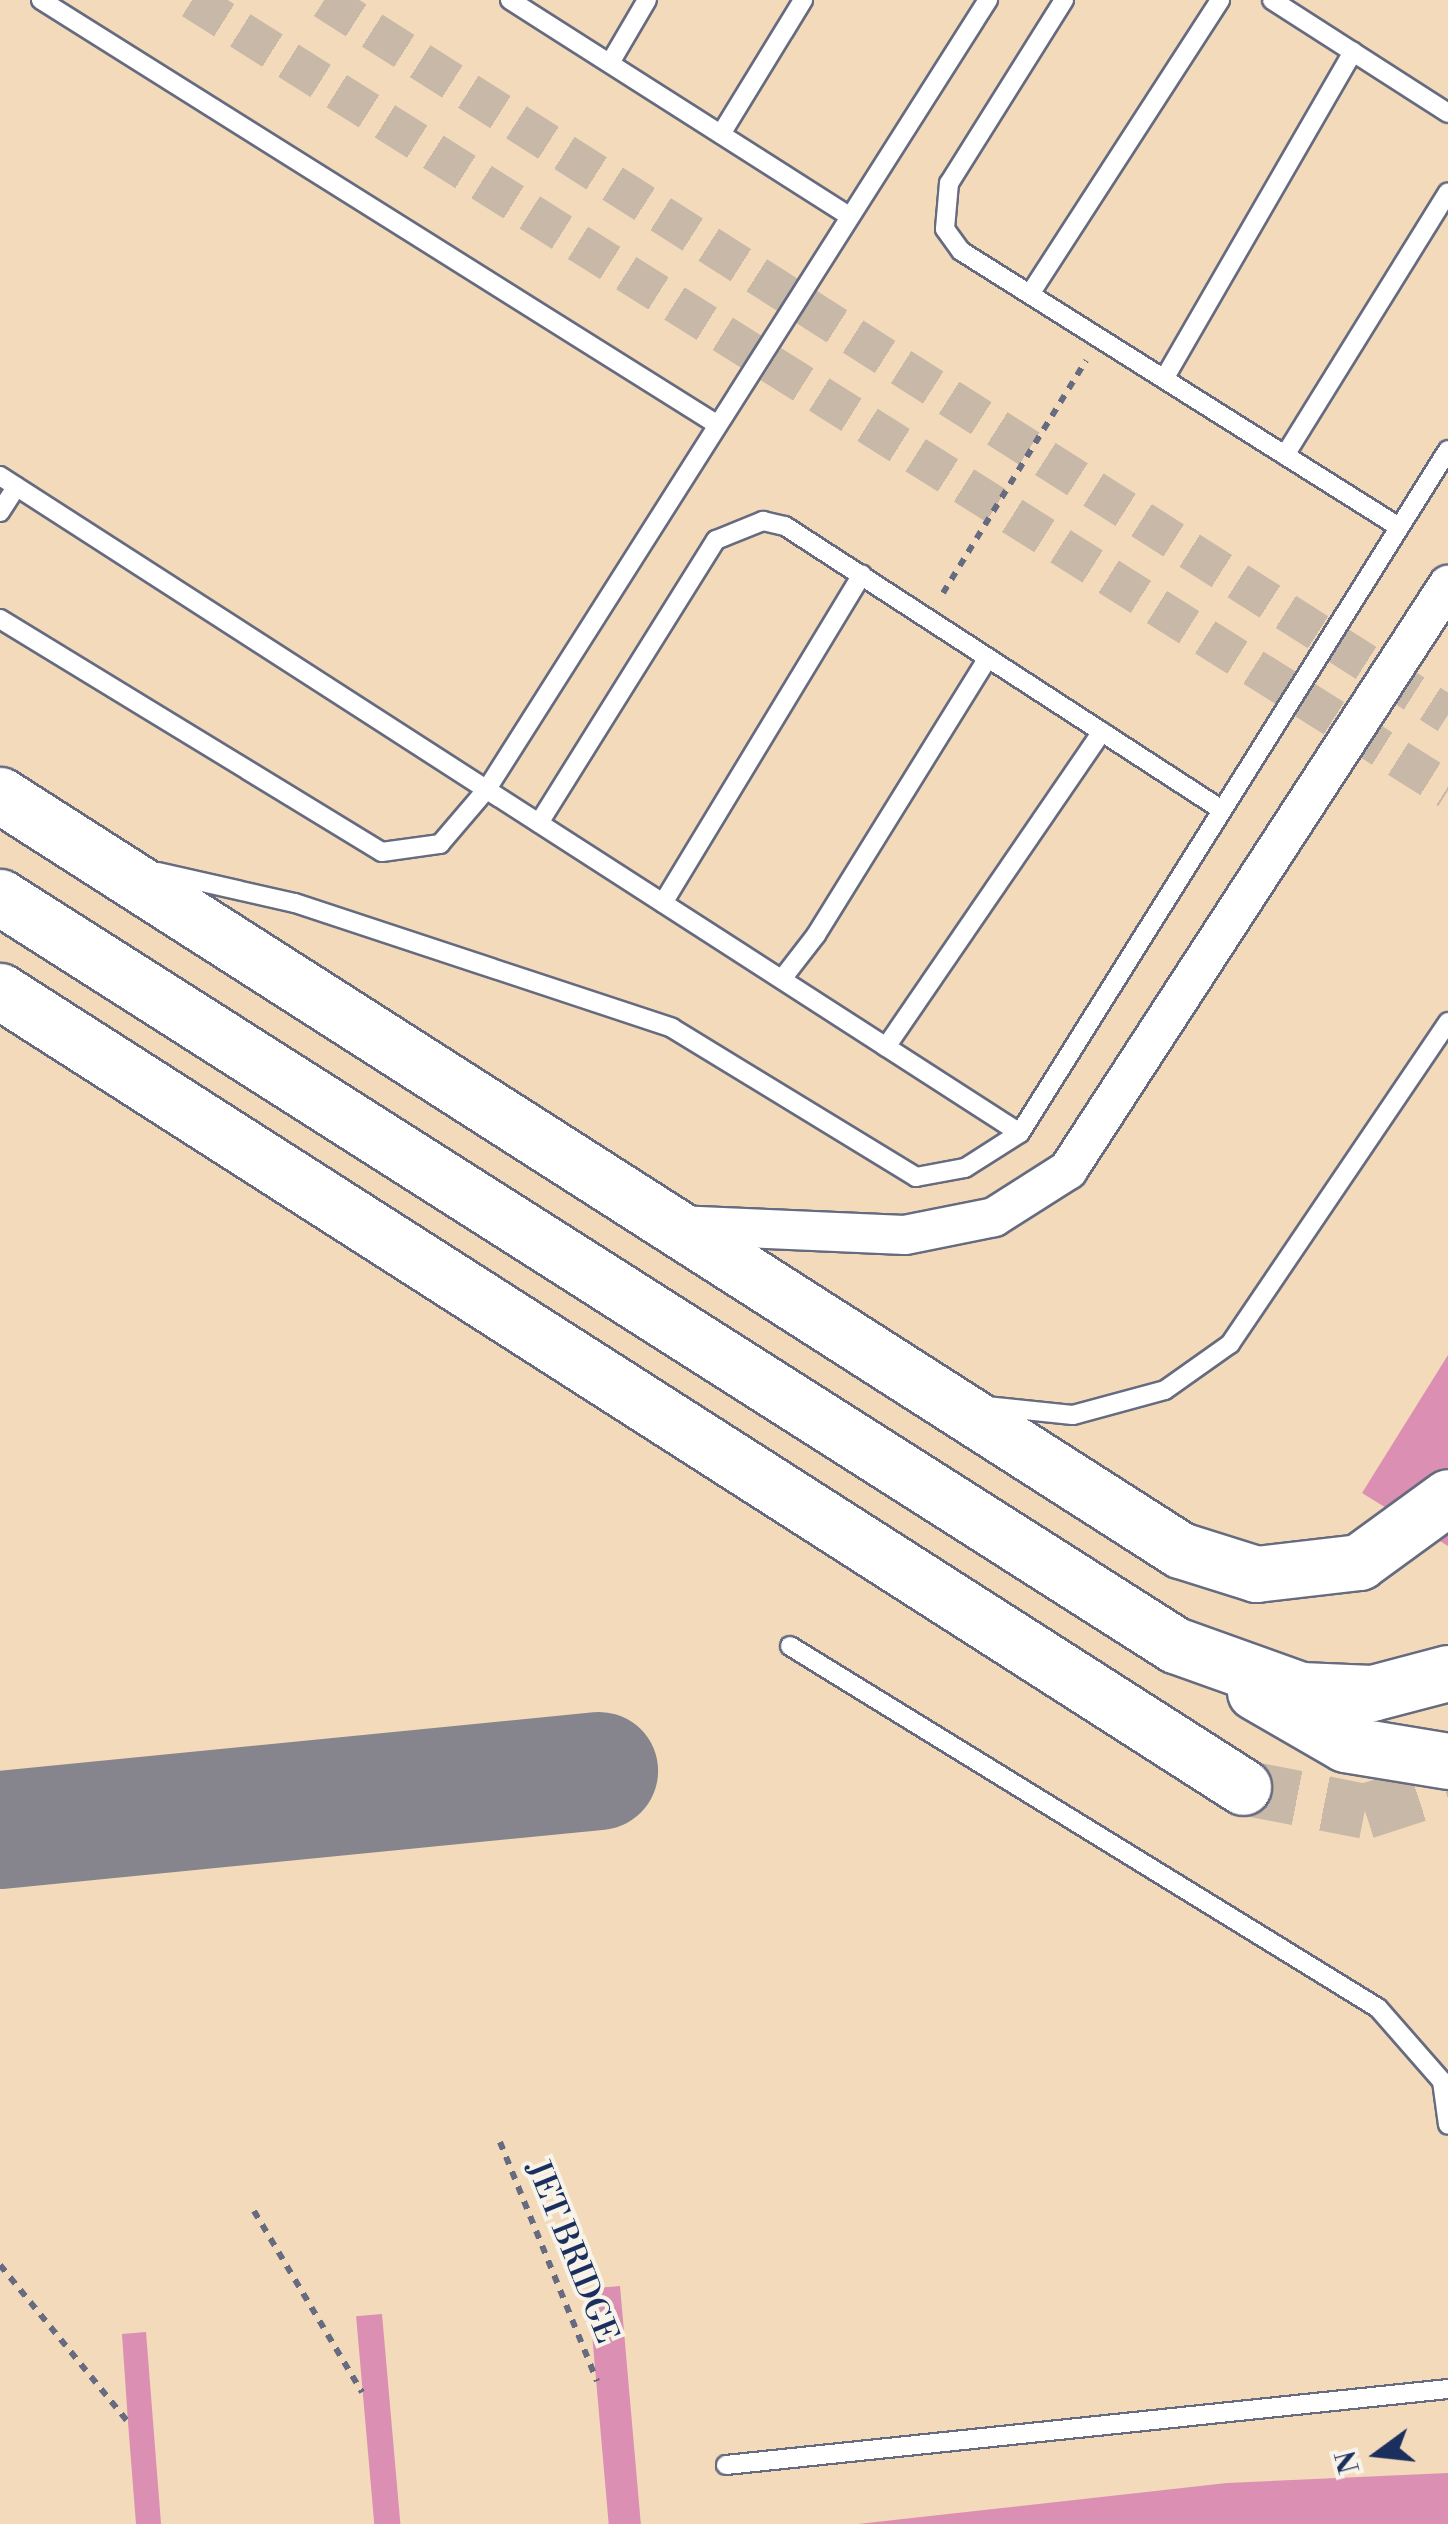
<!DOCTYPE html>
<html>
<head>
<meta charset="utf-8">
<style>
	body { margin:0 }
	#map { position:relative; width:1448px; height:2524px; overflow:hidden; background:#f2dabb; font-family:"Libre Bodoni",serif }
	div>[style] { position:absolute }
	.taxiway>* { height:118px; margin:-59px; padding:0 59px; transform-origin:59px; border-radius:59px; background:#86848c }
	.building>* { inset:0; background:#db8fb2; transform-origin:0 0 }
	.street-tunnel>* { height:38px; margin-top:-19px; transform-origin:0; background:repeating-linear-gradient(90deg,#c7b8a8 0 38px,transparent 0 57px) }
	.primary-tunnel>* { height:55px; margin-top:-27.5px; transform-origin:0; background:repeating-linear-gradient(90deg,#c7b8a8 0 55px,transparent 0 83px) }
	.path>* { height:6px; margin-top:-3px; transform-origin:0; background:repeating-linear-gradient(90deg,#666b7f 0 8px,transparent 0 16px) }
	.roads { filter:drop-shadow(2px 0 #666b7f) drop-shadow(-2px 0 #666b7f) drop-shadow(0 2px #666b7f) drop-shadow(0 -2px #666b7f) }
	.lane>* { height:18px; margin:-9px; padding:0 9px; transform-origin:9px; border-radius:9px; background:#fff }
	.street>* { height:38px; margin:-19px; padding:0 19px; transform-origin:19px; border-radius:19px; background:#fff }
	.primary>* { height:55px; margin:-27.5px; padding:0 27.5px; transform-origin:27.5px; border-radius:27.5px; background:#fff }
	span { translate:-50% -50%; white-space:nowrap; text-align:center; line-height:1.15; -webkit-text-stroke:8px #f7f3e8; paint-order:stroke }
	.street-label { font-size:32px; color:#1b2f5e }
	.north { position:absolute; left:1328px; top:2404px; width:100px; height:100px; -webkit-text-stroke:8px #f7f3e8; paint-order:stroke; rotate:255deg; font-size:28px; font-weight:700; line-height:40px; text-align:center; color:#1b2f5e }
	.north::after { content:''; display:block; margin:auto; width:35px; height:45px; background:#1b2f5e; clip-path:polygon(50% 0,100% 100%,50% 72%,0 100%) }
</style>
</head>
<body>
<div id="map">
	<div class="taxiway">
		<div style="left:0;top:1830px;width:602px;rotate:-5.63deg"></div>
	</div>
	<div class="building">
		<div style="clip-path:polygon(1448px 1355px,1448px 1546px,1362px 1493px)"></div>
		<div style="left:620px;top:2286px;width:239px;height:32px;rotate:85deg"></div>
		<div style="left:382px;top:2314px;width:211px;height:26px;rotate:85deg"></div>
		<div style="clip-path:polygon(146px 2332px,161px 2524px,136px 2524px,128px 2422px,122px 2334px)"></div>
		<div style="clip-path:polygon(1448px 2473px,1448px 2524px,858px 2524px,1227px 2483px)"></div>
	</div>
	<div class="street-tunnel">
		<div style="left:192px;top:0;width:1484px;rotate:32.17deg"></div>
		<div style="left:324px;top:0;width:1332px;rotate:32.46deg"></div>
	</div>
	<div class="primary-tunnel">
		<div style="left:1243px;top:1787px;width:124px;rotate:11.1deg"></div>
		<div style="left:1365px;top:1811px;width:87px;rotate:-18deg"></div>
	</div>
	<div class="path">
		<div style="left:943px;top:593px;width:273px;rotate:-58.4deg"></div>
		<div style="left:500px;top:2142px;width:258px;rotate:67.9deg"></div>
		<div style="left:254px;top:2211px;width:211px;rotate:59.2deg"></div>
		<div style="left:0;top:2265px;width:203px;rotate:50.8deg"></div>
	</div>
	<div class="roads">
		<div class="lane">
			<div style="left:41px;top:0;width:799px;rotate:32.12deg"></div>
			<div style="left:510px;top:0;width:403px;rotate:32.5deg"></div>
			<div style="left:1064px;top:0;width:216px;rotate:122.1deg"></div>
			<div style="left:949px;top:183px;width:46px;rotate:95deg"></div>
			<div style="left:945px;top:229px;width:27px;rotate:54deg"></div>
			<div style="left:961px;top:251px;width:518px;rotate:32.22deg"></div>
			<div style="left:1272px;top:0;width:209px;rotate:32.7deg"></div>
			<div style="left:610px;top:63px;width:73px;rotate:-59.6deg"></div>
			<div style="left:721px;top:134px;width:157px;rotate:-58.5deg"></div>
			<div style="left:1030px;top:294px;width:350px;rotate:-57.1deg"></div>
			<div style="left:1164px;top:379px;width:378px;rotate:-60deg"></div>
			<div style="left:1285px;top:455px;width:309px;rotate:-58.2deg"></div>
			<div style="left:0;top:476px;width:1213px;rotate:32.79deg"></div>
			<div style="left:0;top:512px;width:30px;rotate:-57deg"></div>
			<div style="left:0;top:619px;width:447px;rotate:31.4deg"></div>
			<div style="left:382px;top:852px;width:59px;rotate:-7.9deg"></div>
			<div style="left:440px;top:844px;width:72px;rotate:-49.5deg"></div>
			<div style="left:487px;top:789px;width:935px;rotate:-57.59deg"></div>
			<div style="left:539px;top:823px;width:334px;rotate:-58deg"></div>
			<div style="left:716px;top:540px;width:51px;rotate:-22deg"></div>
			<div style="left:763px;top:521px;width:23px;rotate:13deg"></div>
			<div style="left:785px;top:526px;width:521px;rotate:33.02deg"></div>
			<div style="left:158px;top:872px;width:140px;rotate:12.8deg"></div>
			<div style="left:295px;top:903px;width:397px;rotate:18.3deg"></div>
			<div style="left:672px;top:1028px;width:286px;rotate:31.4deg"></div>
			<div style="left:916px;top:1177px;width:50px;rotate:-10.4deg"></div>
			<div style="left:965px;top:1168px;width:65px;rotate:-32.5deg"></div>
			<div style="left:1020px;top:1133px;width:806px;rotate:-57.93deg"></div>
			<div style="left:663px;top:903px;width:384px;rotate:-58.8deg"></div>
			<div style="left:782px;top:979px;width:56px;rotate:-52.3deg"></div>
			<div style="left:816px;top:935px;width:326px;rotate:-58.2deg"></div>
			<div style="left:886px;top:1047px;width:382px;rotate:-55.6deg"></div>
			<div style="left:986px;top:1406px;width:87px;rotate:5.9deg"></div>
			<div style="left:1073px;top:1415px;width:95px;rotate:-15.2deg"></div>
			<div style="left:1165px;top:1390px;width:80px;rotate:-35.3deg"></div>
			<div style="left:1230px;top:1344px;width:389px;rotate:-55.9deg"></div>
			<div style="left:790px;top:1646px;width:690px;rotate:31.62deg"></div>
			<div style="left:1378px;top:2008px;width:97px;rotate:48.8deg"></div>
			<div style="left:1442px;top:2081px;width:44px;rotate:82.2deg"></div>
			<div style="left:726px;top:2465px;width:726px;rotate:-6.01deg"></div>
		</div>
		<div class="street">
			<div style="left:676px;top:1225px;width:229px;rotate:2.5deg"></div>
			<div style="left:905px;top:1235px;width:91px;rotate:-11.4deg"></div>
			<div style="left:994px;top:1217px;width:88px;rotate:-32.4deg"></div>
			<div style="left:1068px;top:1170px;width:698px;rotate:-56.99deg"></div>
		</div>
		<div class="primary">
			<div style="left:0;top:795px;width:1401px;rotate:32.61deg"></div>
			<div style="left:1180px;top:1550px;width:80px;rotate:17.5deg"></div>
			<div style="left:1256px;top:1574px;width:104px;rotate:-6.6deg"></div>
			<div style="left:1359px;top:1562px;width:110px;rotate:-36.1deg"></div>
			<div style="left:0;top:897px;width:1393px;rotate:32.48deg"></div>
			<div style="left:1175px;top:1645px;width:134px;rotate:19.7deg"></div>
			<div style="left:1301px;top:1690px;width:71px;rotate:2.4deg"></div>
			<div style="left:1372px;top:1693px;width:79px;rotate:-14.7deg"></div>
			<div style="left:0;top:991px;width:1476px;rotate:32.63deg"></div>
			<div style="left:1255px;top:1692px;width:104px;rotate:30deg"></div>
			<div style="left:1345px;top:1744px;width:104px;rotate:9.4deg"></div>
		</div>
	</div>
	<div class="street-label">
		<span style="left:572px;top:2252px;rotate:68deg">JET BRIDGE</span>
	</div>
	<div class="north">N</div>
</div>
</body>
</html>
